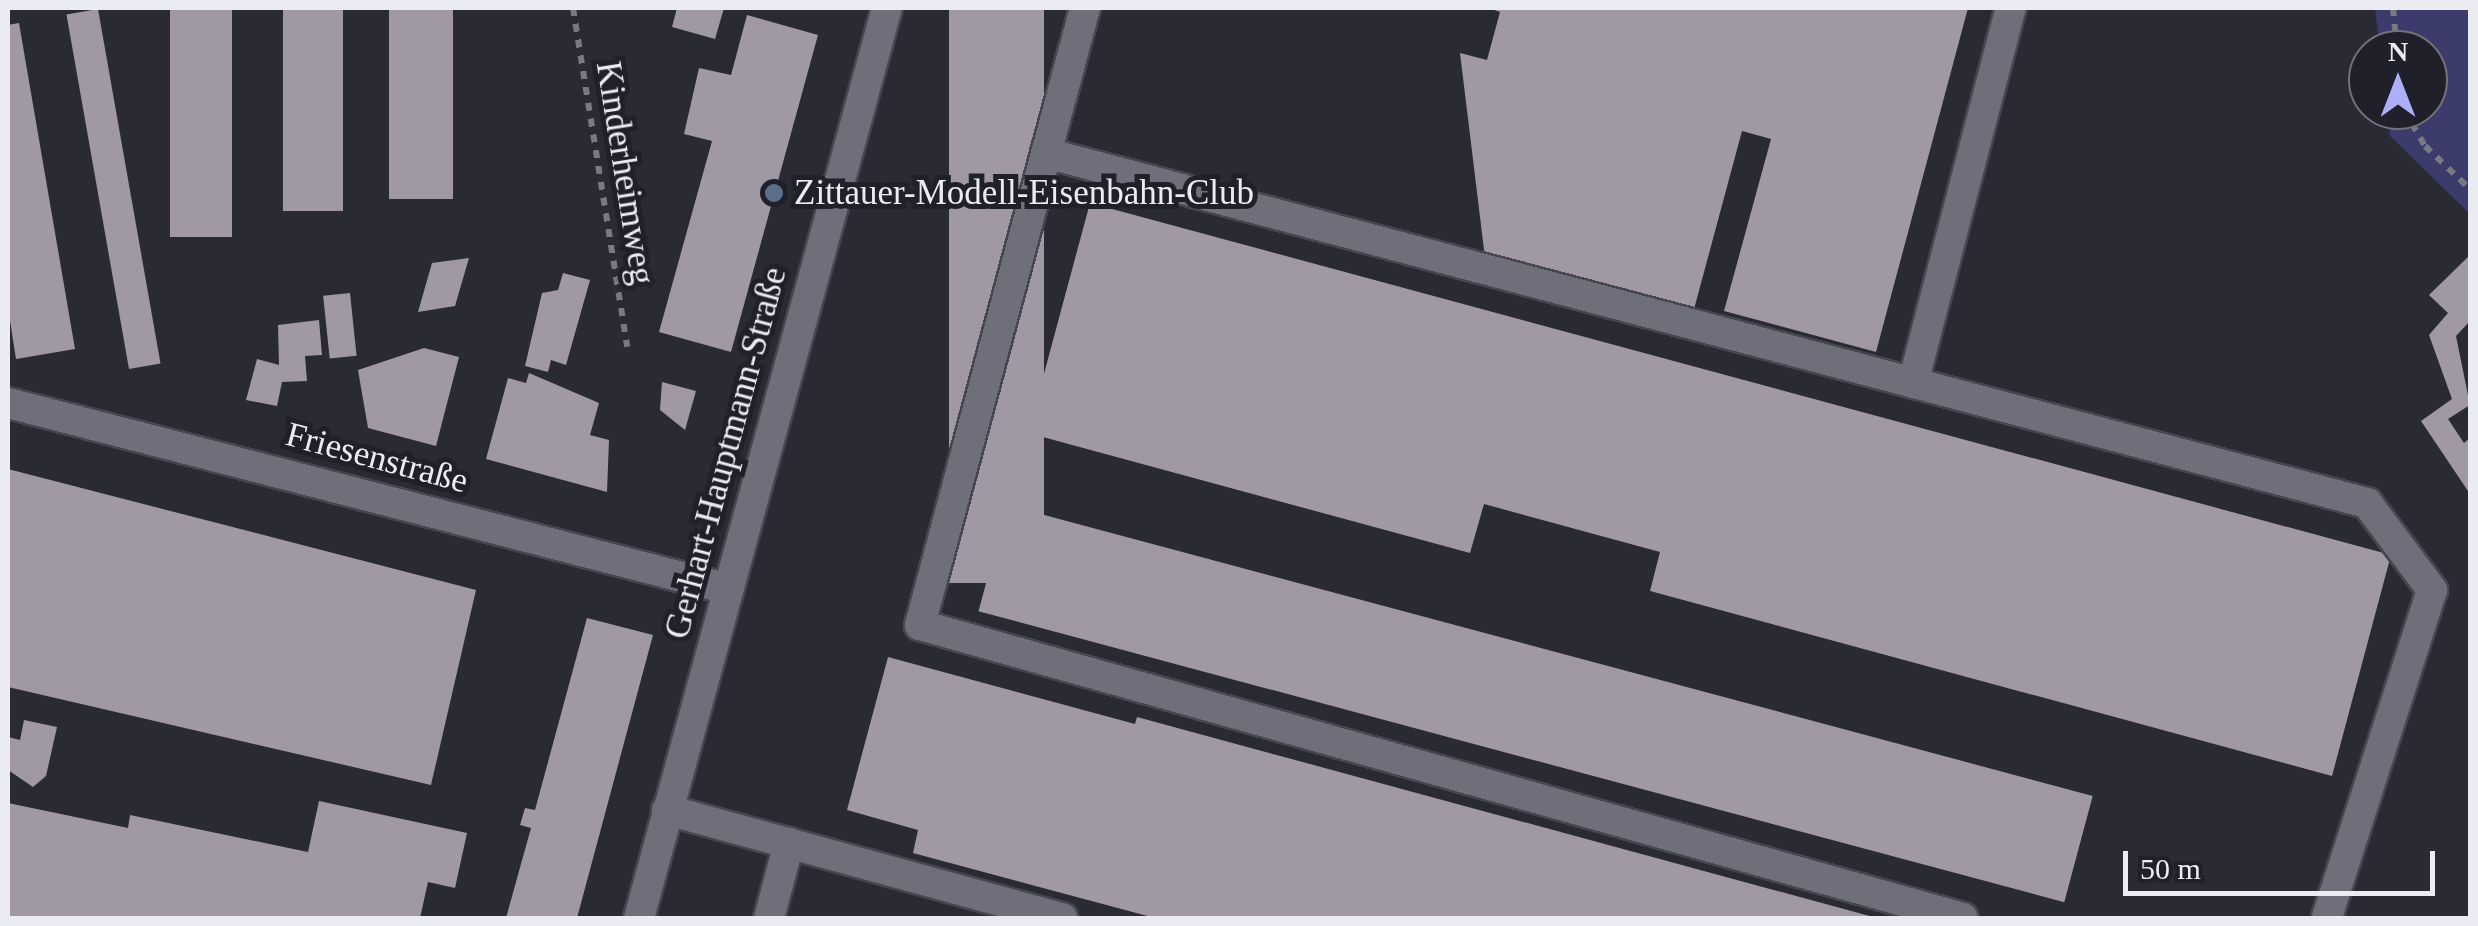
<!DOCTYPE html>
<html>
<head>
<meta charset="utf-8">
<style>
	body { margin:0 }
	#map { position:relative; width:2478px; height:926px; overflow:hidden; background:#292a34; font-family:Georgia,serif }
	div>[style] { position:absolute }
	.green>* { inset:0; background:#3c3c6c }
	.building>* { inset:0; background:#a099a5; transform-origin:0 0 }
	.path>* { height:6px; margin-top:-3px; transform-origin:0; background:repeating-linear-gradient(90deg,#787982 0 8px,transparent 0 16px) }
	.roads { filter:drop-shadow(2px 0 #464650) drop-shadow(-2px 0 #464650) drop-shadow(0 2px #464650) drop-shadow(0 -2px #464650) }
	.minor>* { height:30px; margin:-15px; padding:0 15px; transform-origin:15px; border-radius:15px; background:#6e6f7b }
	.dots>* { width:28px; height:28px; translate:-50% -50%; box-sizing:border-box; border:5px solid #20202a; border-radius:50% }
	span { translate:-50% -50%; white-space:nowrap; text-align:center; line-height:1.15; -webkit-text-stroke:10px #20202a; paint-order:stroke }
	.street-label { font-size:35px; color:#ebecf3 }
	.poi-label { font-size:35px; color:#ebecf3 }
	.left { translate:0 -50%; text-align:left }
	.frame { position:absolute; inset:0; border:10px solid #ebecf3; pointer-events:none }
	.north { position:absolute; left:2348px; top:30px; width:100px; height:100px; box-sizing:border-box; background:#20202a; border:2px solid #71727a; border-radius:50%; rotate:0deg; font-size:28px; font-weight:700; line-height:40px; text-align:center; color:#ebecf3 }
	.north::after { content:''; display:block; margin:auto; width:35px; height:45px; background:#afaefa; clip-path:polygon(50% 0,100% 100%,50% 72%,0 100%) }
	.scale { position:absolute; left:2123px; top:851px; width:312px; height:45px; box-sizing:border-box; border:5px solid #ebecf3; border-top:0; padding-left:12px; font-size:30px; line-height:35px; white-space:nowrap; color:#ebecf3; -webkit-text-stroke:8px #20202a; paint-order:stroke }
</style>
</head>
<body>
<div id="map">
	<div class="green">
		<div style="clip-path:polygon(2375px 8px,2470px 8px,2470px 214px,2390px 136px,2387px 110px,2428px 110px,2428px 50px,2380px 50px)"></div>
	</div>
	<div class="building">
		<div style="left:170px;top:8px;width:62px;height:229px"></div>
		<div style="left:283px;top:8px;width:60px;height:203px"></div>
		<div style="left:389px;top:8px;width:64px;height:191px"></div>
		<div style="clip-path:polygon(677px 8px,724px 8px,715px 39px,672px 27px)"></div>
		<div style="left:949px;top:8px;width:95px;height:575px"></div>
		<div style="clip-path:polygon(1489px 8px,1968px 8px,1876px 352px,1724px 311px,1771px 139px,1742px 131px,1693px 313px,1485px 258px,1460px 53px,1487px 60px,1500px 12px)"></div>
		<div style="left:98px;top:9px;width:360px;height:32px;rotate:80deg"></div>
		<div style="clip-path:polygon(747px 15px,818px 35px,731px 352px,659px 332px,712px 141px,684px 134px,699px 68px,731px 75px)"></div>
		<div style="clip-path:polygon(19px 23px,75px 349px,16px 359px,8px 308px,8px 25px)"></div>
		<div style="clip-path:polygon(1090px 203px,2391px 555px,2332px 776px,1650px 591px,1660px 552px,1484px 504px,1470px 553px,1028px 433px)"></div>
		<div style="clip-path:polygon(2470px 255px,2470px 321px,2456px 336px,2470px 405px,2448px 419px,2464px 443px,2470px 438px,2470px 494px,2421px 421px,2452px 399px,2429px 335px,2448px 313px,2429px 295px)"></div>
		<div style="clip-path:polygon(469px 258px,455px 306px,418px 312px,432px 263px)"></div>
		<div style="clip-path:polygon(563px 273px,590px 280px,566px 365px,551px 360px,548px 372px,525px 366px,542px 293px,558px 290px)"></div>
		<div style="left:350px;top:293px;width:63px;height:27px;rotate:84deg"></div>
		<div style="clip-path:polygon(319px 320px,322px 355px,305px 356px,307px 381px,282px 382px,277px 406px,246px 400px,257px 359px,279px 365px,278px 325px)"></div>
		<div style="clip-path:polygon(424px 348px,459px 357px,436px 446px,368px 428px,358px 370px)"></div>
		<div style="clip-path:polygon(529px 373px,599px 403px,590px 435px,609px 440px,607px 492px,486px 459px,508px 378px,526px 383px)"></div>
		<div style="clip-path:polygon(662px 382px,696px 391px,685px 430px,660px 410px)"></div>
		<div style="clip-path:polygon(8px 469px,476px 590px,431px 785px,8px 687px)"></div>
		<div style="left:1007px;top:505px;width:1124px;height:110px;rotate:15deg"></div>
		<div style="clip-path:polygon(587px 618px,653px 635px,577px 918px,506px 918px,531px 828px,520px 825px,525px 808px,535px 810px)"></div>
		<div style="clip-path:polygon(888px 657px,1135px 724px,1137px 717px,1877px 918px,1155px 918px,913px 853px,918px 830px,847px 810px)"></div>
		<div style="clip-path:polygon(24px 720px,57px 727px,46px 776px,33px 787px,8px 770px,8px 737px,20px 740px)"></div>
		<div style="clip-path:polygon(319px 801px,467px 833px,455px 888px,428px 882px,420px 918px,8px 918px,8px 803px,128px 828px,130px 815px,308px 852px)"></div>
	</div>
	<div class="path">
		<div style="left:573px;top:8px;width:343px;rotate:80.9deg"></div>
		<div style="left:2393px;top:8px;width:42px;rotate:84.6deg"></div>
		<div style="left:2404px;top:110px;width:42px;rotate:59.7deg"></div>
		<div style="left:2425px;top:146px;width:62px;rotate:43.7deg"></div>
	</div>
	<div class="roads">
		<div class="minor">
			<div style="left:1085px;top:8px;width:639px;rotate:104.97deg"></div>
			<div style="left:920px;top:625px;width:1083px;rotate:15.69deg"></div>
			<div style="left:1046px;top:153px;width:1367px;rotate:14.84deg"></div>
			<div style="left:2367px;top:503px;width:109px;rotate:53.2deg"></div>
			<div style="left:2432px;top:590px;width:344px;rotate:107.8deg"></div>
			<div style="left:1913px;top:383px;width:388px;rotate:-75.4deg"></div>
			<div style="left:8px;top:403px;width:744px;rotate:14.48deg"></div>
			<div style="left:667px;top:810px;width:410px;rotate:15.3deg"></div>
			<div style="left:639px;top:918px;width:943px;rotate:-74.76deg"></div>
			<div style="left:769px;top:918px;width:78px;rotate:-75.1deg"></div>
		</div>
	</div>
	<div class="dots">
		<div style="left:774px;top:193px;background:#5c6f8a"></div>
	</div>
	<div class="street-label">
		<span style="left:625px;top:173px;rotate:81deg">Kinderheimweg</span>
		<span style="left:726px;top:453px;rotate:-75deg">Gerhart-Hauptmann-Straße</span>
		<span style="left:377px;top:458px;rotate:15deg">Friesenstraße</span>
	</div>
	<div class="poi-label">
		<span class="left" style="left:794px;top:193px">Zittauer-Modell-Eisenbahn-Club</span>
	</div>
	<div class="frame"></div>
	<div class="north">N</div>
	<div class="scale">50 m</div>
</div>
</body>
</html>
